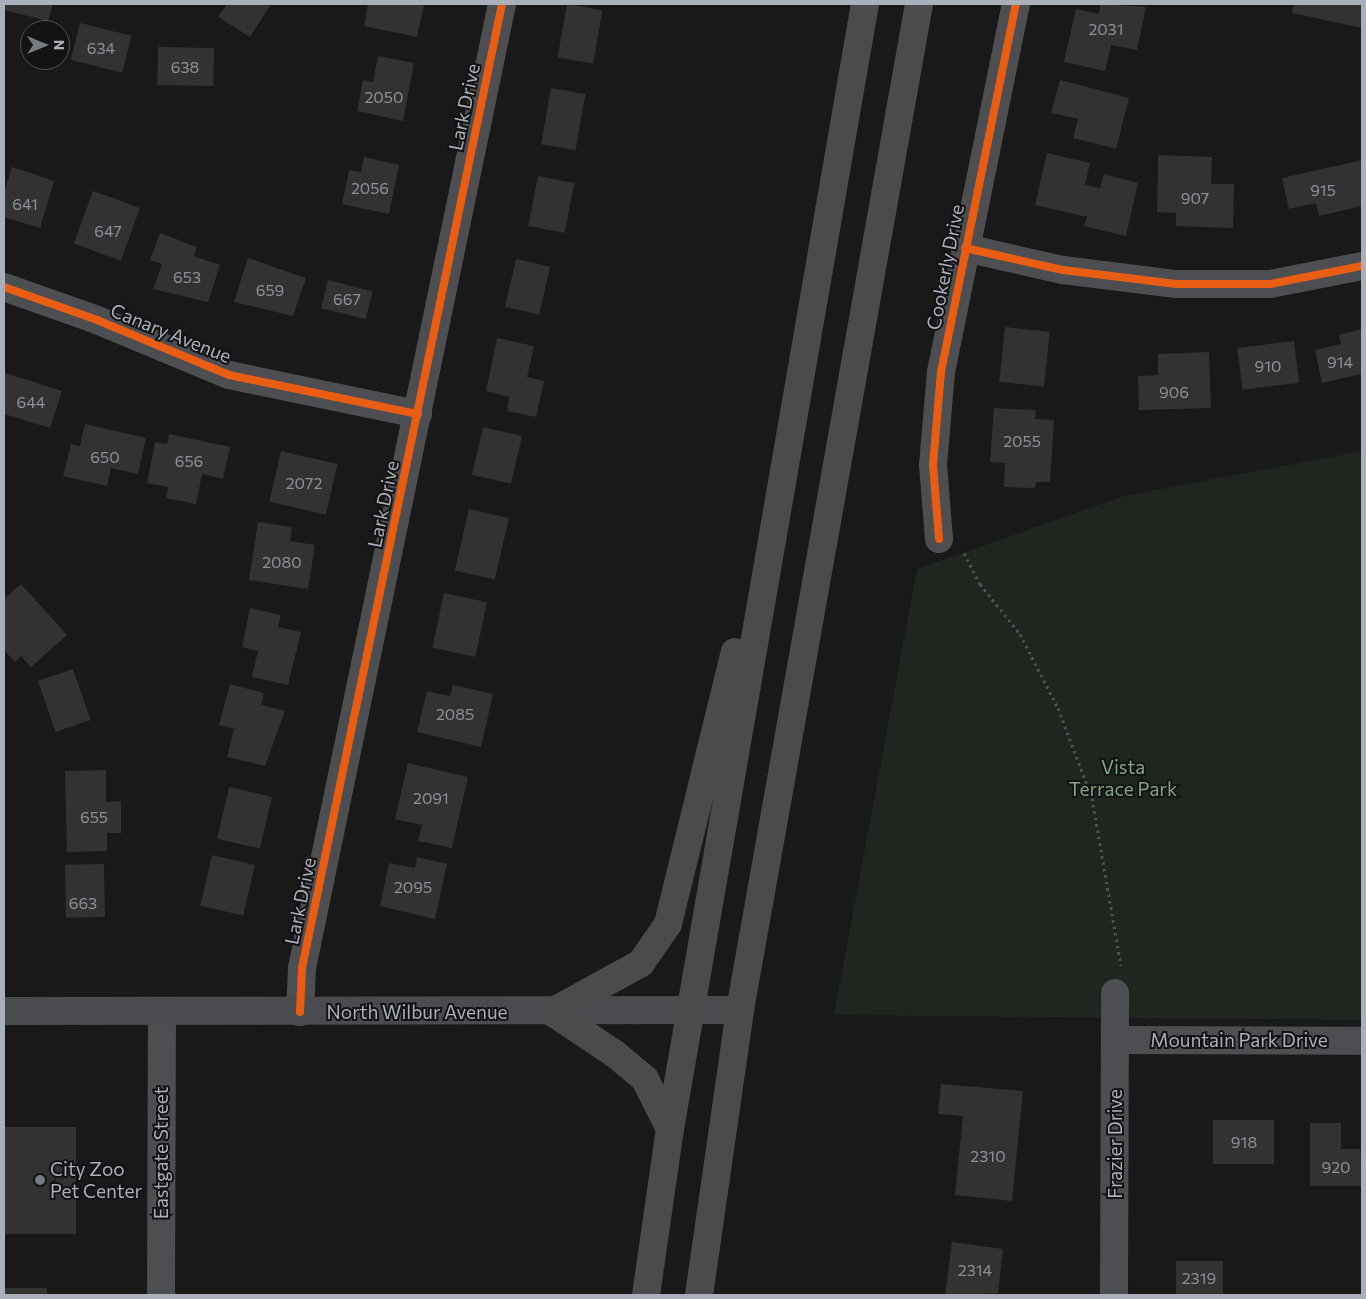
<!DOCTYPE html>
<html>
<head>
<meta charset="utf-8">
<style>
	body { margin:0 }
	#map { position:relative; width:1366px; height:1299px; overflow:hidden; background:#191919; font-family:Commissioner,sans-serif }
	div>[style] { position:absolute }
	.green>* { inset:0; background:#1f261f }
	.building>* { inset:0; background:#323233; transform-origin:0 0 }
	.path>* { height:3px; margin-top:-1.5px; transform-origin:0; background:repeating-linear-gradient(90deg,#4f5054 0 2.5px,transparent 0 6.5px) }
	.minor>* { height:28px; margin:-14px; padding:0 14px; transform-origin:14px; border-radius:14px; background:#4d4e52 }
	.major>* { height:28px; margin:-14px; padding:0 14px; transform-origin:14px; border-radius:14px; background:#4a4b4e }
	.highway>* { height:28px; margin:-14px; padding:0 14px; transform-origin:14px; border-radius:14px; background:#4b4b4e }
	.cycleway>* { height:8px; margin:-4px; padding:0 4px; transform-origin:4px; border-radius:4px; background:#e95d12 }
	.dots>* { width:14px; height:14px; translate:-50% -50%; box-sizing:border-box; border:2px solid #131315; border-radius:50% }
	span { translate:-50% -50%; white-space:nowrap; text-align:center; line-height:1.15; -webkit-text-stroke:4px #131315; paint-order:stroke }
	.number-label { font-size:16px; color:#8c9098 }
	.number-label span { -webkit-text-stroke-width:0 }
	.street-label { font-size:19px; color:#aab0ba }
	.park-label { font-size:19px; color:#81a481 }
	.poi-label { font-size:19px; color:#aab0ba }
	.left { translate:0 -50%; text-align:left }
	.frame { position:absolute; inset:0; border:5px solid #aab0ba; pointer-events:none }
	.north { position:absolute; left:20px; top:20px; width:50px; height:50px; box-sizing:border-box; background:#131315; border:1px solid #4f5257; border-radius:50%; rotate:90deg; font-size:14px; font-weight:700; line-height:20px; text-align:center; color:#aab0ba }
	.north::after { content:''; display:block; margin:auto; width:18px; height:22px; background:#777b82; clip-path:polygon(50% 0,100% 100%,50% 72%,0 100%) }
</style>
</head>
<body>
<div id="map">
	<div class="green">
		<div style="clip-path:polygon(1362px 451px,1362px 1020px,834px 1015px,917px 569px,1124px 496px)"></div>
	</div>
	<div class="building">
		<div style="clip-path:polygon(4px 4px,53px 4px,48px 21px,4px 10px)"></div>
		<div style="clip-path:polygon(227px 4px,271px 4px,250px 37px,218px 17px)"></div>
		<div style="clip-path:polygon(368px 4px,424px 4px,417px 37px,364px 26px)"></div>
		<div style="left:567px;top:4px;width:36px;height:54px;rotate:10deg"></div>
		<div style="clip-path:polygon(1101px 4px,1146px 7px,1137px 50px,1111px 45px,1105px 71px,1064px 62px,1076px 9px,1099px 14px)"></div>
		<div style="clip-path:polygon(1294px 4px,1362px 4px,1362px 28px,1292px 13px)"></div>
		<div style="left:80px;top:23px;width:53px;height:38px;rotate:14deg"></div>
		<div style="left:158px;top:47px;width:56px;height:38px;rotate:1deg"></div>
		<div style="clip-path:polygon(378px 56px,414px 63px,403px 121px,357px 111px,363px 80px,373px 82px)"></div>
		<div style="clip-path:polygon(1060px 80px,1129px 98px,1116px 149px,1073px 138px,1078px 119px,1051px 113px)"></div>
		<div style="left:551px;top:88px;width:35px;height:57px;rotate:10deg"></div>
		<div style="clip-path:polygon(1047px 153px,1090px 163px,1085px 185px,1100px 188px,1104px 174px,1138px 183px,1126px 236px,1084px 226px,1087px 217px,1035px 205px)"></div>
		<div style="clip-path:polygon(1158px 155px,1212px 157px,1211px 184px,1234px 184px,1233px 228px,1176px 226px,1176px 213px,1157px 212px)"></div>
		<div style="clip-path:polygon(364px 157px,399px 165px,389px 214px,342px 204px,349px 170px,361px 172px)"></div>
		<div style="clip-path:polygon(1362px 160px,1362px 206px,1319px 216px,1316px 203px,1289px 209px,1282px 178px)"></div>
		<div style="clip-path:polygon(12px 167px,54px 181px,40px 228px,4px 217px,4px 192px)"></div>
		<div style="left:538px;top:176px;width:37px;height:51px;rotate:11deg"></div>
		<div style="left:93px;top:191px;width:50px;height:56px;rotate:20deg"></div>
		<div style="clip-path:polygon(160px 233px,197px 247px,194px 256px,220px 265px,208px 302px,153px 289px,162px 264px,150px 260px)"></div>
		<div style="clip-path:polygon(248px 258px,306px 278px,293px 316px,234px 302px)"></div>
		<div style="left:516px;top:259px;width:35px;height:49px;rotate:13deg"></div>
		<div style="left:328px;top:280px;width:46px;height:29px;rotate:14deg"></div>
		<div style="left:1005px;top:327px;width:45px;height:55px;rotate:6deg"></div>
		<div style="clip-path:polygon(1362px 329px,1362px 374px,1322px 383px,1315px 350px,1341px 344px,1339px 335px)"></div>
		<div style="clip-path:polygon(497px 338px,534px 346px,527px 377px,544px 381px,536px 417px,507px 411px,509px 397px,486px 391px)"></div>
		<div style="left:1294px;top:341px;width:42px;height:57px;rotate:83deg"></div>
		<div style="clip-path:polygon(1209px 352px,1211px 408px,1139px 410px,1138px 376px,1158px 375px,1158px 354px)"></div>
		<div style="clip-path:polygon(5px 373px,62px 391px,50px 428px,4px 414px)"></div>
		<div style="clip-path:polygon(994px 408px,1036px 410px,1035px 419px,1054px 420px,1050px 482px,1036px 482px,1035px 488px,1004px 487px,1005px 463px,990px 462px)"></div>
		<div style="clip-path:polygon(85px 424px,146px 438px,138px 474px,111px 468px,107px 486px,63px 476px,71px 444px,80px 446px)"></div>
		<div style="left:483px;top:427px;width:40px;height:49px;rotate:13deg"></div>
		<div style="clip-path:polygon(169px 434px,230px 447px,223px 479px,202px 474px,196px 504px,166px 498px,168px 487px,147px 483px,155px 442px,167px 444px)"></div>
		<div style="left:281px;top:451px;width:58px;height:52px;rotate:13deg"></div>
		<div style="left:469px;top:509px;width:41px;height:63px;rotate:13deg"></div>
		<div style="clip-path:polygon(258px 522px,292px 527px,290px 541px,315px 545px,308px 589px,249px 580px)"></div>
		<div style="clip-path:polygon(21px 584px,67px 635px,31px 667px,21px 656px,15px 662px,4px 650px,4px 599px)"></div>
		<div style="left:444px;top:593px;width:44px;height:56px;rotate:12deg"></div>
		<div style="clip-path:polygon(250px 608px,281px 615px,278px 627px,301px 632px,288px 685px,252px 677px,258px 651px,242px 647px)"></div>
		<div style="left:73px;top:669px;width:54px;height:37px;rotate:71deg"></div>
		<div style="clip-path:polygon(230px 684px,264px 693px,261px 705px,285px 711px,265px 766px,227px 757px,234px 729px,219px 725px)"></div>
		<div style="clip-path:polygon(453px 685px,493px 694px,481px 747px,417px 732px,427px 691px,450px 696px)"></div>
		<div style="clip-path:polygon(408px 763px,468px 777px,452px 848px,418px 841px,422px 825px,395px 819px)"></div>
		<div style="clip-path:polygon(106px 770px,106px 802px,121px 801px,121px 833px,107px 833px,107px 851px,67px 852px,65px 771px)"></div>
		<div style="left:229px;top:787px;width:44px;height:53px;rotate:13deg"></div>
		<div style="left:212px;top:855px;width:44px;height:52px;rotate:13deg"></div>
		<div style="clip-path:polygon(417px 857px,447px 864px,435px 919px,380px 906px,389px 863px,415px 868px)"></div>
		<div style="left:104px;top:864px;width:53px;height:39px;rotate:89deg"></div>
		<div style="clip-path:polygon(941px 1084px,1023px 1091px,1012px 1201px,955px 1195px,963px 1116px,938px 1114px)"></div>
		<div style="clip-path:polygon(1359px 1118px,1362px 1186px,1310px 1186px,1310px 1123px,1341px 1123px,1341px 1149px,1360px 1149px)"></div>
		<div style="left:1274px;top:1120px;width:44px;height:61px;rotate:90deg"></div>
		<div style="left:4px;top:1127px;width:72px;height:107px"></div>
		<div style="clip-path:polygon(952px 1242px,1003px 1249px,998px 1293px,945px 1295px)"></div>
		<div style="left:1223px;top:1261px;width:34px;height:47px;rotate:90deg"></div>
		<div style="left:4px;top:1288px;width:43px;height:7px"></div>
	</div>
	<div class="path">
		<div style="left:964px;top:553px;width:35px;rotate:63deg"></div>
		<div style="left:980px;top:584px;width:64px;rotate:51.3deg"></div>
		<div style="left:1020px;top:634px;width:83px;rotate:62.8deg"></div>
		<div style="left:1058px;top:708px;width:96px;rotate:69.3deg"></div>
		<div style="left:1092px;top:798px;width:170px;rotate:80.2deg"></div>
	</div>
	<div class="minor">
		<div style="left:965px;top:248px;width:100px;rotate:12.7deg"></div>
		<div style="left:1063px;top:270px;width:114px;rotate:7.1deg"></div>
		<div style="left:1176px;top:284px;width:94px"></div>
		<div style="left:1270px;top:284px;width:94px;rotate:-11.1deg"></div>
		<div style="left:4px;top:287px;width:99px;rotate:19.5deg"></div>
		<div style="left:97px;top:320px;width:143px;rotate:22.6deg"></div>
		<div style="left:229px;top:375px;width:193px;rotate:11.7deg"></div>
		<div style="left:939px;top:539px;width:74px;rotate:-94.6deg"></div>
		<div style="left:933px;top:465px;width:93px;rotate:-85.1deg"></div>
		<div style="left:941px;top:372px;width:376px;rotate:-78.5deg"></div>
		<div style="left:300px;top:1012px;width:44px;rotate:-87.4deg"></div>
		<div style="left:302px;top:968px;width:985px;rotate:-78.28deg"></div>
		<div style="left:1115px;top:1040px;width:247px;rotate:0.2deg"></div>
		<div style="left:161px;top:1295px;width:284px;rotate:-89.8deg"></div>
		<div style="left:1114px;top:1295px;width:302px;rotate:-89.8deg"></div>
	</div>
	<div class="major">
		<div style="left:4px;top:1011px;width:736px;rotate:-0.08deg"></div>
	</div>
	<div class="highway">
		<div style="left:670px;top:1129px;width:56px;rotate:-116.6deg"></div>
		<div style="left:645px;top:1079px;width:39px;rotate:-140deg"></div>
		<div style="left:615px;top:1054px;width:76px;rotate:-146.3deg"></div>
		<div style="left:552px;top:1012px;width:102px;rotate:-28.8deg"></div>
		<div style="left:641px;top:963px;width:47px;rotate:-55.3deg"></div>
		<div style="left:668px;top:924px;width:280px;rotate:-76.2deg"></div>
		<div style="left:646px;top:1295px;width:168px;rotate:-81.8deg"></div>
		<div style="left:670px;top:1129px;width:1142px;rotate:-80.17deg"></div>
		<div style="left:699px;top:1295px;width:288px;rotate:-81.8deg"></div>
		<div style="left:740px;top:1010px;width:1022px;rotate:-79.91deg"></div>
	</div>
	<div class="cycleway">
		<div style="left:965px;top:248px;width:100px;rotate:12.7deg"></div>
		<div style="left:1063px;top:270px;width:114px;rotate:7.1deg"></div>
		<div style="left:1176px;top:284px;width:94px"></div>
		<div style="left:1270px;top:284px;width:94px;rotate:-11.1deg"></div>
		<div style="left:4px;top:287px;width:99px;rotate:19.5deg"></div>
		<div style="left:97px;top:320px;width:143px;rotate:22.6deg"></div>
		<div style="left:229px;top:375px;width:193px;rotate:11.7deg"></div>
		<div style="left:939px;top:539px;width:74px;rotate:-94.6deg"></div>
		<div style="left:933px;top:465px;width:93px;rotate:-85.1deg"></div>
		<div style="left:941px;top:372px;width:376px;rotate:-78.5deg"></div>
		<div style="left:300px;top:1012px;width:44px;rotate:-87.4deg"></div>
		<div style="left:302px;top:968px;width:985px;rotate:-78.28deg"></div>
	</div>
	<div class="dots">
		<div style="left:40px;top:1180px;background:#777b82"></div>
	</div>
	<div class="number-label">
		<span style="left:1106px;top:29px">2031</span>
		<span style="left:101px;top:48px">634</span>
		<span style="left:185px;top:67px">638</span>
		<span style="left:384px;top:97px">2050</span>
		<span style="left:370px;top:188px">2056</span>
		<span style="left:1323px;top:190px">915</span>
		<span style="left:1195px;top:198px">907</span>
		<span style="left:25px;top:204px">641</span>
		<span style="left:108px;top:231px">647</span>
		<span style="left:187px;top:277px">653</span>
		<span style="left:270px;top:290px">659</span>
		<span style="left:347px;top:299px">667</span>
		<span style="left:1340px;top:362px">914</span>
		<span style="left:1268px;top:366px">910</span>
		<span style="left:1174px;top:392px">906</span>
		<span style="left:31px;top:402px">644</span>
		<span style="left:1022px;top:441px">2055</span>
		<span style="left:105px;top:457px">650</span>
		<span style="left:189px;top:461px">656</span>
		<span style="left:304px;top:483px">2072</span>
		<span style="left:282px;top:562px">2080</span>
		<span style="left:455px;top:714px">2085</span>
		<span style="left:431px;top:798px">2091</span>
		<span style="left:94px;top:817px">655</span>
		<span style="left:413px;top:887px">2095</span>
		<span style="left:83px;top:903px">663</span>
		<span style="left:1244px;top:1142px">918</span>
		<span style="left:988px;top:1156px">2310</span>
		<span style="left:1336px;top:1167px">920</span>
		<span style="left:975px;top:1270px">2314</span>
		<span style="left:1199px;top:1278px">2319</span>
	</div>
	<div class="street-label">
		<span style="left:464px;top:107px;rotate:-78deg">Lark Drive</span>
		<span style="left:945px;top:267px;rotate:-79deg">Cookerly Drive</span>
		<span style="left:171px;top:333px;rotate:22deg">Canary Avenue</span>
		<span style="left:383px;top:504px;rotate:-78deg">Lark Drive</span>
		<span style="left:300px;top:901px;rotate:-78deg">Lark Drive</span>
		<span style="left:417px;top:1012px">North Wilbur Avenue</span>
		<span style="left:1239px;top:1040px">Mountain Park Drive</span>
		<span style="left:1115px;top:1144px;rotate:-90deg">Frazier Drive</span>
		<span style="left:161px;top:1153px;rotate:-90deg">Eastgate Street</span>
	</div>
	<div class="park-label">
		<span style="left:1123px;top:778px">Vista<br>Terrace Park</span>
	</div>
	<div class="poi-label">
		<span class="left" style="left:50px;top:1180px">City Zoo<br>Pet Center</span>
	</div>
	<div class="frame"></div>
	<div class="north">N</div>
</div>
</body>
</html>
